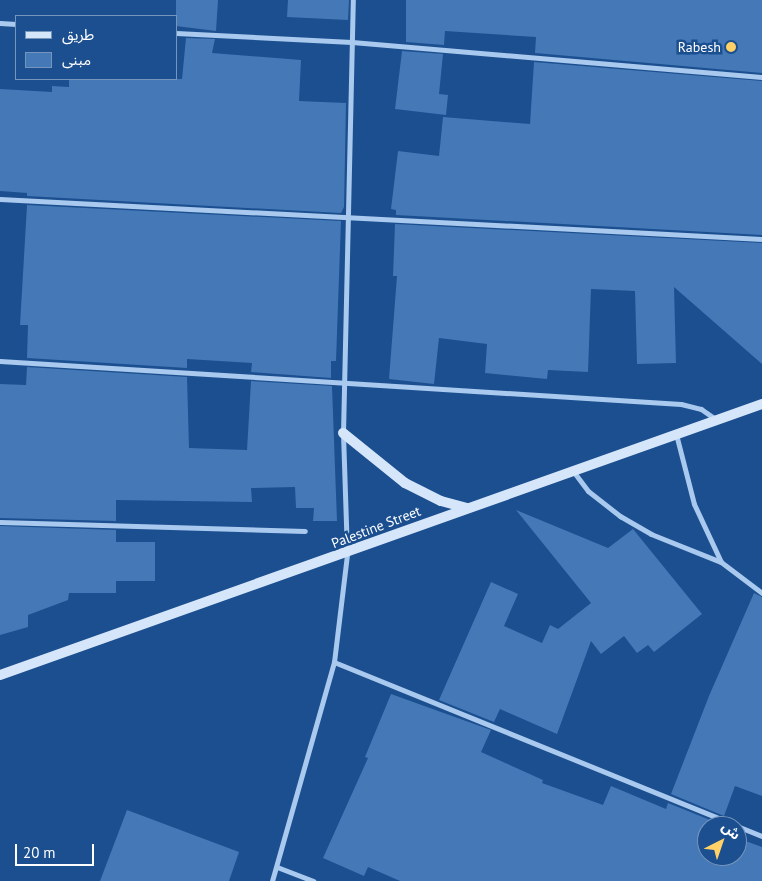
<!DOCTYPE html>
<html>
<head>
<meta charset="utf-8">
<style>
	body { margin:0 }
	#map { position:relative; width:762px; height:881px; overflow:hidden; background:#1b4f8f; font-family:"PT Sans","Noto Sans Arabic",sans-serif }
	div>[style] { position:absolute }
	.building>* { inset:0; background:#4478b7 }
	.street>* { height:5px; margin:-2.5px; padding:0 2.5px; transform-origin:2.5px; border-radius:2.5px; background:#a9c9ee }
	.secondary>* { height:10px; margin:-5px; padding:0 5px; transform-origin:5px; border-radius:5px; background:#d6e6fa }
	.dots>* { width:14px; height:14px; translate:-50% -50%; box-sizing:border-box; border:2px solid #1b4f8f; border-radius:50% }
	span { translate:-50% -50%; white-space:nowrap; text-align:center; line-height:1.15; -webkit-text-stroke:5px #1b4f8f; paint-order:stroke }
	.poi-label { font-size:14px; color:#fff }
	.right { translate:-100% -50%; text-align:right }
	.street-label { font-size:14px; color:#fff }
	.legend { position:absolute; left:15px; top:15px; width:162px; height:65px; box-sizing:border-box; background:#1b4f8f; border:1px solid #7695bc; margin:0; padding:6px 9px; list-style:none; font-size:15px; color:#fff }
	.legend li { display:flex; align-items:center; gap:10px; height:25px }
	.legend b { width:25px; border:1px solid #7695bc }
	.north { position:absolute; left:697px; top:816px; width:50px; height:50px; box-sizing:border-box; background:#1b4f8f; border:1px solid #7695bc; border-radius:50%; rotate:41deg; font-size:14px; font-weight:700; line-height:20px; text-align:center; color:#fff }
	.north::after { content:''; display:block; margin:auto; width:18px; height:22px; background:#ffd166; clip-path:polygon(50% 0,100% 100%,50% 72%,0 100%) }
	.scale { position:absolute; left:15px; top:844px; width:79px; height:22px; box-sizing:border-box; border:2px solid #fff; border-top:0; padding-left:6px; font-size:15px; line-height:18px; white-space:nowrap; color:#fff; -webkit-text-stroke:4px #1b4f8f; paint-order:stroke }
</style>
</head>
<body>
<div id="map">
	<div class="building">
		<div style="clip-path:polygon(176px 0,218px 0,216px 31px,176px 26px)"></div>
		<div style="clip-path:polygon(288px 0,349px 0,348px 20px,287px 17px)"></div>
		<div style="clip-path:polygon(406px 0,762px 0,762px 73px,535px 53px,536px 37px,445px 31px,444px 45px,406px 42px)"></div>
		<div style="clip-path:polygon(186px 38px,215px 39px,212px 53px,301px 60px,299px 101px,346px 103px,344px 207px,341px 213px,27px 196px,27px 193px,0 191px,0 89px,52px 92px,52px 86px,69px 87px,69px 79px,182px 79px)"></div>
		<div style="clip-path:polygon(402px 51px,443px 54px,439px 94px,448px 95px,446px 115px,395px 109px)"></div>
		<div style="clip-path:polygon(534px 62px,762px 81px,762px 235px,396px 215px,396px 210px,391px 209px,398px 151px,439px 156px,443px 117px,530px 124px)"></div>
		<div style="clip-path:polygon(27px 205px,341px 221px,336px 361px,331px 361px,331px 378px,251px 372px,252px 363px,187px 359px,187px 368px,27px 358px,28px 325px,20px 325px)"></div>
		<div style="clip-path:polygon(395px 224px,762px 243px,762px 364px,674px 287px,676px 363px,637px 364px,635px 291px,591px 289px,588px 372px,548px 370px,547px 379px,485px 373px,487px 344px,439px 338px,434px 384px,389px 379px,397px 276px,393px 276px)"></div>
		<div style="clip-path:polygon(27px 367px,187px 377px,189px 448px,247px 450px,251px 381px,332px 386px,337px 521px,313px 521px,314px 508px,296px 508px,295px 487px,251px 488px,252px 502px,116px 500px,116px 521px,0 518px,0 384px,26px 385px)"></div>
		<div style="clip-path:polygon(516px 510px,608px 548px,633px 529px,702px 614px,654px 652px,648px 645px,637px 653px,624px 636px,601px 654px,591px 641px,557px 734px,500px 709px,494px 722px,439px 700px,491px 582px,518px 594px,504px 626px,542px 643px,550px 625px,558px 629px,591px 603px)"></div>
		<div style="clip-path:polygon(0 526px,116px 530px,116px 542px,155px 542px,155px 581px,116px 581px,116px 593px,69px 593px,68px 600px,28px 615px,28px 627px,0 635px)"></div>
		<div style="clip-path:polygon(754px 593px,762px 597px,762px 796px,735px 786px,724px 816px,671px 794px,709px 696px)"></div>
		<div style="clip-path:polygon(391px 694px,491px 730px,481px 752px,543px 780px,542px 783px,603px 805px,611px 786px,666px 809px,668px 803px,720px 824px,707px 826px,707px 856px,737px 856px,737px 838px,762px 847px,762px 881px,400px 881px,368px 867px,364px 876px,323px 858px,368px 758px,365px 757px)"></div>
		<div style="clip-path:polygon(127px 810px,239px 852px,229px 881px,100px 881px)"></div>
	</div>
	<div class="street">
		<div style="left:0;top:23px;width:16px;rotate:4deg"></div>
		<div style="left:176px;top:33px;width:176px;rotate:2.9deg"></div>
		<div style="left:352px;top:42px;width:411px;rotate:4.9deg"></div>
		<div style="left:0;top:199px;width:763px;rotate:3deg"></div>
		<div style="left:0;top:361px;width:682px;rotate:3.61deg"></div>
		<div style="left:681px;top:404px;width:21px;rotate:14deg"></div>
		<div style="left:701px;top:409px;width:19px;rotate:35deg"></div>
		<div style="left:676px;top:434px;width:72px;rotate:75.6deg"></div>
		<div style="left:694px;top:504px;width:64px;rotate:65deg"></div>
		<div style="left:721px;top:562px;width:51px;rotate:37.1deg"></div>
		<div style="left:573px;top:471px;width:25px;rotate:53deg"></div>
		<div style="left:588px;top:491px;width:41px;rotate:38deg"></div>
		<div style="left:620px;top:516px;width:36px;rotate:30deg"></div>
		<div style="left:651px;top:534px;width:75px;rotate:21.8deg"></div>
		<div style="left:0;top:522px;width:305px;rotate:1.7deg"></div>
		<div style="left:334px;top:662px;width:435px;rotate:22.1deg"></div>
		<div style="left:737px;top:826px;width:27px;rotate:22deg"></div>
		<div style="left:277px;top:867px;width:39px;rotate:21deg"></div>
		<div style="left:272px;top:881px;width:228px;rotate:-74.2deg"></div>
		<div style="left:334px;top:662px;width:109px;rotate:-83.1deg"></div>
		<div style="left:347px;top:554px;width:121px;rotate:-91.9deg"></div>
		<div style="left:343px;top:433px;width:433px;rotate:-88.7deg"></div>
	</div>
	<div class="secondary">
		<div style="left:343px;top:433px;width:80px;rotate:38.9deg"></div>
		<div style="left:405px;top:483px;width:40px;rotate:26.6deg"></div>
		<div style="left:441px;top:501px;width:27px;rotate:15deg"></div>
		<div style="left:0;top:675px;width:809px;rotate:-19.58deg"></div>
	</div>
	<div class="dots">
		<div style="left:731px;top:47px;background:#ffd166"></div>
	</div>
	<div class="poi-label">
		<span class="right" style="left:721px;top:47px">Rabesh</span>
	</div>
	<div class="street-label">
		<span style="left:376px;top:527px;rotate:-21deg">Palestine Street</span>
	</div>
	<ul class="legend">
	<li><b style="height:6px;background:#d6e6fa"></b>طريق</li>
	<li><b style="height:14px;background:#4478b7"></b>مبنى</li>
	</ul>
	<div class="north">ش</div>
	<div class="scale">20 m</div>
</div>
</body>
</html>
